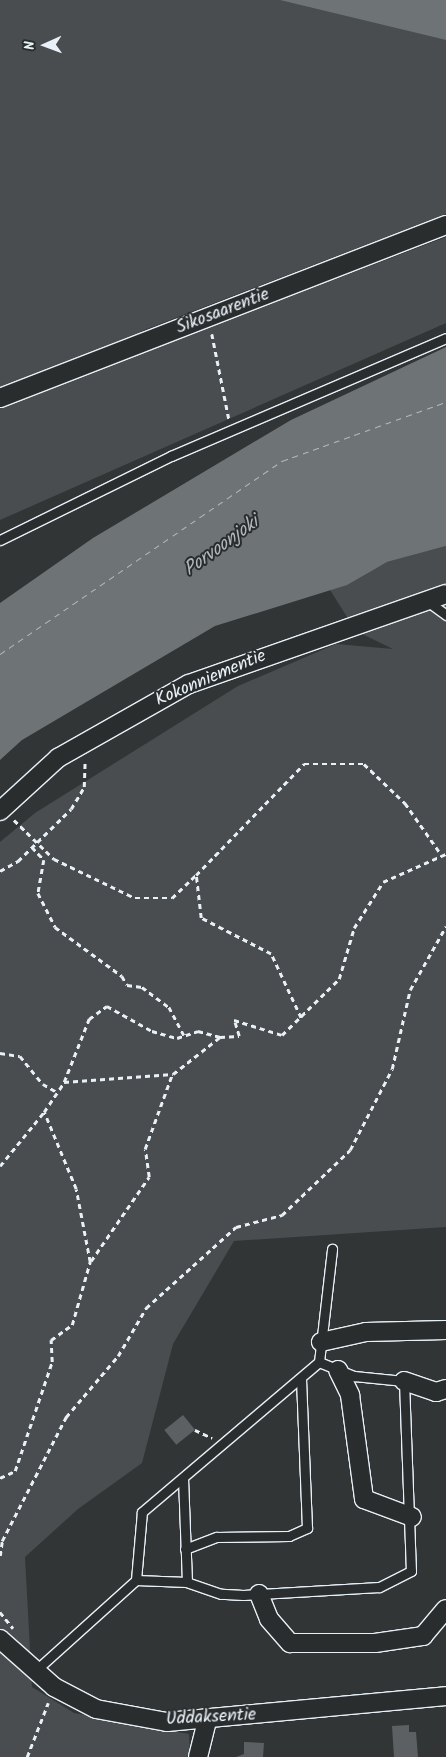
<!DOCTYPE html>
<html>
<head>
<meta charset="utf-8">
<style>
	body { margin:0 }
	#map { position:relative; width:446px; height:1757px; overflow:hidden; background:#323536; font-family:Kalam,sans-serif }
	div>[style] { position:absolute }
	.green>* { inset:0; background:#494d4f }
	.water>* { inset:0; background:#6e7376 }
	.ferry>* { height:1px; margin-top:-0.5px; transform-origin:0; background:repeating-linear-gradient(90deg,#b1b8be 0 6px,transparent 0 11px) }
	.building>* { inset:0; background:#5c6063; transform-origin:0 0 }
	.path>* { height:2.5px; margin-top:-1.25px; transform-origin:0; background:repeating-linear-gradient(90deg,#e8f1f8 0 5px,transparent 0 9px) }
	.roads { filter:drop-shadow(1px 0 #e8f1f8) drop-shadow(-1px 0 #e8f1f8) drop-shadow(0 1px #e8f1f8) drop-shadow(0 -1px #e8f1f8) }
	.lane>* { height:9px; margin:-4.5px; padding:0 4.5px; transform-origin:4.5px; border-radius:4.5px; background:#2a2d2e }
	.street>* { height:18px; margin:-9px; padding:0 9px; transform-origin:9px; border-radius:9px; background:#2a2d2e }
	span { translate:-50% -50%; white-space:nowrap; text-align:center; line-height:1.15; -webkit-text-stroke:4px #2a2d2e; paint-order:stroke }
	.street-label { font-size:18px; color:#e8f1f8 }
	.water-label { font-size:19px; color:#b1b8be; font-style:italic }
	.north { position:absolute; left:20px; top:20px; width:50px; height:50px; -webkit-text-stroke:4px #2a2d2e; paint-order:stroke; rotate:268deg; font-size:14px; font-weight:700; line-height:20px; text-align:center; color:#e8f1f8 }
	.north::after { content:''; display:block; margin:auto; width:18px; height:22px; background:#e8f1f8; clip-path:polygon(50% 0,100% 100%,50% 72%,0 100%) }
</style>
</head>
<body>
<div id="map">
	<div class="green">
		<div style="clip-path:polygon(0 0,446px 0,446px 214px,139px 332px,234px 318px,446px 237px,446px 323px,0 520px)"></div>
		<div style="clip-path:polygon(446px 546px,446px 1227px,234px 1241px,173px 1344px,142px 1463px,78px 1509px,25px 1557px,32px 1687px,74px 1713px,189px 1734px,190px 1757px,0 1757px,0 842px,35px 813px,238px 686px,336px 644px,393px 649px,356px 631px,330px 590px,387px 562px)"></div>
	</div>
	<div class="water">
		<div style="clip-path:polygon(280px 0,446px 0,446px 40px,438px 38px)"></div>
		<div style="clip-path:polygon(446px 347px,446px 546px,387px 562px,347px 585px,215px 626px,22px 740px,0 760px,0 603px,93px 538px,291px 420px)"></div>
	</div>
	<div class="ferry">
		<div style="left:0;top:654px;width:342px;rotate:-34.4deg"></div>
		<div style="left:282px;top:461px;width:174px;rotate:-19.8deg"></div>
	</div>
	<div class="building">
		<div style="left:183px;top:1415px;width:19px;height:24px;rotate:51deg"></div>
		<div style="clip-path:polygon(409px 1725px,409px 1732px,416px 1732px,418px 1757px,394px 1757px,392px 1726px)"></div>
		<div style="clip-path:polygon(244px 1742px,264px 1743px,263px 1757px,236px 1757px,244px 1754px)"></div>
	</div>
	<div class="path">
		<div style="left:212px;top:334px;width:87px;rotate:78.7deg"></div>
		<div style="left:14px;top:820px;width:56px;rotate:44.3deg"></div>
		<div style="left:54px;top:859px;width:90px;rotate:25.7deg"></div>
		<div style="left:135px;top:898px;width:37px"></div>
		<div style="left:172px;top:898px;width:33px;rotate:-44deg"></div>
		<div style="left:32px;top:847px;width:18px;rotate:47deg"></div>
		<div style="left:44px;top:860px;width:34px;rotate:100deg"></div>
		<div style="left:38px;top:893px;width:38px;rotate:63deg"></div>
		<div style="left:55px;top:927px;width:83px;rotate:36.2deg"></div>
		<div style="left:122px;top:976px;width:10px;rotate:61deg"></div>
		<div style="left:127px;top:985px;width:15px;rotate:8deg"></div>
		<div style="left:142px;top:987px;width:34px;rotate:37deg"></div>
		<div style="left:169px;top:1007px;width:32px;rotate:62deg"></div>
		<div style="left:0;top:871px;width:21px;rotate:-29deg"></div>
		<div style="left:18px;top:861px;width:74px;rotate:-44.5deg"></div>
		<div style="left:71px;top:809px;width:26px;rotate:-59deg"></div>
		<div style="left:84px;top:787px;width:26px;rotate:-88deg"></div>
		<div style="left:301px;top:1018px;width:71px;rotate:-115.1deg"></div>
		<div style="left:271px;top:954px;width:79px;rotate:-152.8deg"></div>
		<div style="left:201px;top:918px;width:43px;rotate:-96.6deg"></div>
		<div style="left:196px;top:875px;width:155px;rotate:-45.8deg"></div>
		<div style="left:304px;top:764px;width:60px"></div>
		<div style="left:364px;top:764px;width:57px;rotate:43.6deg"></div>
		<div style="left:405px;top:803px;width:62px;rotate:54.8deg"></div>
		<div style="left:0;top:1053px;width:20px;rotate:9deg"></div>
		<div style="left:20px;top:1056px;width:36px;rotate:51deg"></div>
		<div style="left:43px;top:1084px;width:16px;rotate:30deg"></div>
		<div style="left:64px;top:1082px;width:68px;rotate:-68.4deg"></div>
		<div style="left:89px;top:1019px;width:22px;rotate:-36deg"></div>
		<div style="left:107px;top:1006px;width:51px;rotate:29.1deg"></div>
		<div style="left:152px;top:1031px;width:26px;rotate:16deg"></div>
		<div style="left:177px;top:1038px;width:22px;rotate:-18deg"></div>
		<div style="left:198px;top:1031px;width:23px;rotate:15deg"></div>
		<div style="left:0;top:1166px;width:70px;rotate:-50.8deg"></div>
		<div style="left:91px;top:1261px;width:102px;rotate:-55.4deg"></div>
		<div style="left:149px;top:1177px;width:28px;rotate:-98deg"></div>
		<div style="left:145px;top:1149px;width:79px;rotate:-70deg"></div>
		<div style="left:195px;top:1430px;width:19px;rotate:25deg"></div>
		<div style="left:0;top:1478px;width:17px;rotate:-25deg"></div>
		<div style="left:15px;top:1471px;width:115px;rotate:-71.3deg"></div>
		<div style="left:52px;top:1362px;width:22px;rotate:-93deg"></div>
		<div style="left:51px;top:1340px;width:26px;rotate:-36deg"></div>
		<div style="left:72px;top:1325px;width:66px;rotate:-74.1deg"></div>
		<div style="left:90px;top:1262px;width:74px;rotate:-100.9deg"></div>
		<div style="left:76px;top:1189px;width:83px;rotate:-112.6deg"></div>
		<div style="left:44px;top:1112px;width:36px;rotate:-56deg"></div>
		<div style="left:64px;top:1082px;width:109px;rotate:-4.2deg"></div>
		<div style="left:173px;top:1074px;width:60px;rotate:-38.2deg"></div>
		<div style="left:220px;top:1037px;width:19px;rotate:-3deg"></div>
		<div style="left:239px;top:1036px;width:17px;rotate:-107deg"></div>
		<div style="left:234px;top:1020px;width:50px;rotate:17.4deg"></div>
		<div style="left:282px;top:1035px;width:80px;rotate:-44.5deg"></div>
		<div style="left:339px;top:979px;width:53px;rotate:-73.6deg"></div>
		<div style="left:354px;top:928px;width:54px;rotate:-57.8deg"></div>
		<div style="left:383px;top:882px;width:69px;rotate:-24deg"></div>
		<div style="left:0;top:1556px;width:15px;rotate:-82deg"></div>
		<div style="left:2px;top:1541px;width:140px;rotate:-62.7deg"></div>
		<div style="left:66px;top:1417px;width:80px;rotate:-49.6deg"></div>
		<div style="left:118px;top:1356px;width:56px;rotate:-59.7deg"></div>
		<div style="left:146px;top:1308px;width:121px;rotate:-42deg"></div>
		<div style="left:236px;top:1227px;width:48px;rotate:-14.6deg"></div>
		<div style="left:282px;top:1215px;width:94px;rotate:-43.7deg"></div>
		<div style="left:350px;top:1150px;width:91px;rotate:-62.6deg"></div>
		<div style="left:392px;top:1069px;width:81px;rotate:-77.2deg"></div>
		<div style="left:410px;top:990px;width:73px;rotate:-60.6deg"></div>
		<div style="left:0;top:1612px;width:21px;rotate:51deg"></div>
		<div style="left:27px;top:1757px;width:58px;rotate:-68.7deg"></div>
	</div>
	<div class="roads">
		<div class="lane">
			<div style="left:0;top:540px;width:191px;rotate:-26.2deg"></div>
			<div style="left:171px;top:456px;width:299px;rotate:-23.2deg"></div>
			<div style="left:427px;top:601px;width:24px;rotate:36deg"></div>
			<div style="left:319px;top:1362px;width:38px;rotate:22deg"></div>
			<div style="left:354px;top:1376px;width:50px;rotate:5.7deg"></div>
			<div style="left:404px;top:1381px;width:190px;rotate:87.9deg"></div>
			<div style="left:411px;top:1571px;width:36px;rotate:153deg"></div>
			<div style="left:379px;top:1587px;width:136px;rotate:176.6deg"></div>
			<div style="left:243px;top:1595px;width:22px;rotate:-177deg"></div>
			<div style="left:221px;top:1594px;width:36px;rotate:-161deg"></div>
			<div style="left:187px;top:1582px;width:51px;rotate:-177.8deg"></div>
			<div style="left:136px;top:1580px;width:68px;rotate:-85deg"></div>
			<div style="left:142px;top:1512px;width:232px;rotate:-40.3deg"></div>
			<div style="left:319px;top:1362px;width:114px;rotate:-83.4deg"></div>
			<div style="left:183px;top:1478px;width:104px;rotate:87.8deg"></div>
			<div style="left:185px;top:1549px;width:34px;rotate:-21deg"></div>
			<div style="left:217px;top:1537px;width:72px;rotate:-0.8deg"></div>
			<div style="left:289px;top:1536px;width:20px;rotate:-24deg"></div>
			<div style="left:307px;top:1528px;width:150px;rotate:-92.3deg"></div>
			<div style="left:35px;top:1671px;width:136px;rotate:-42deg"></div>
		</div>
		<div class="street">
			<div style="left:0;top:398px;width:478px;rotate:-21.2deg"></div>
			<div style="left:0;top:811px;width:79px;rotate:-42.4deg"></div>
			<div style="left:58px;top:758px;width:150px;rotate:-29.5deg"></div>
			<div style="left:189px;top:684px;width:272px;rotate:-19.3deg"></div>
			<div style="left:321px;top:1342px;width:46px;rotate:-12.5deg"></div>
			<div style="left:366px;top:1332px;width:80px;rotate:-1.4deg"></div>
			<div style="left:338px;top:1370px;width:28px;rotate:64deg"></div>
			<div style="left:350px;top:1395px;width:105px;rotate:82.3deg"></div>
			<div style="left:364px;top:1499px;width:51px;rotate:20.6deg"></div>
			<div style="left:404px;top:1381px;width:34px;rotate:19deg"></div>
			<div style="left:436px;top:1392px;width:10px;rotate:-17deg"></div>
			<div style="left:259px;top:1594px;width:27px;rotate:68deg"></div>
			<div style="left:269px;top:1619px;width:32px;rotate:49deg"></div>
			<div style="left:290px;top:1643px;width:85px"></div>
			<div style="left:375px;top:1643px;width:49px;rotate:-8.3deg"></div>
			<div style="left:423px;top:1636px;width:35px;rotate:-50deg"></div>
			<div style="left:0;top:1639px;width:72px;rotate:41.6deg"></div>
			<div style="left:54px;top:1687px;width:47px;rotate:27.6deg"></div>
			<div style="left:96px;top:1709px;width:72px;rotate:10.4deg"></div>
			<div style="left:167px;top:1722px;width:280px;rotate:-5.3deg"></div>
			<div style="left:198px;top:1757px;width:38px;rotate:-76deg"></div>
		</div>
	</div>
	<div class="street-label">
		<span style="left:223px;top:312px;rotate:-21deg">Sikosaarentie</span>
		<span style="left:211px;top:679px;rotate:-23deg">Kokonniementie</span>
		<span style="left:211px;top:1718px;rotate:-3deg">Uddaksentie</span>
	</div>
	<div class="water-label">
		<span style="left:222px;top:547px;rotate:-36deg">Porvoonjoki</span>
	</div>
	<div class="north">N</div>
</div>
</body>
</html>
